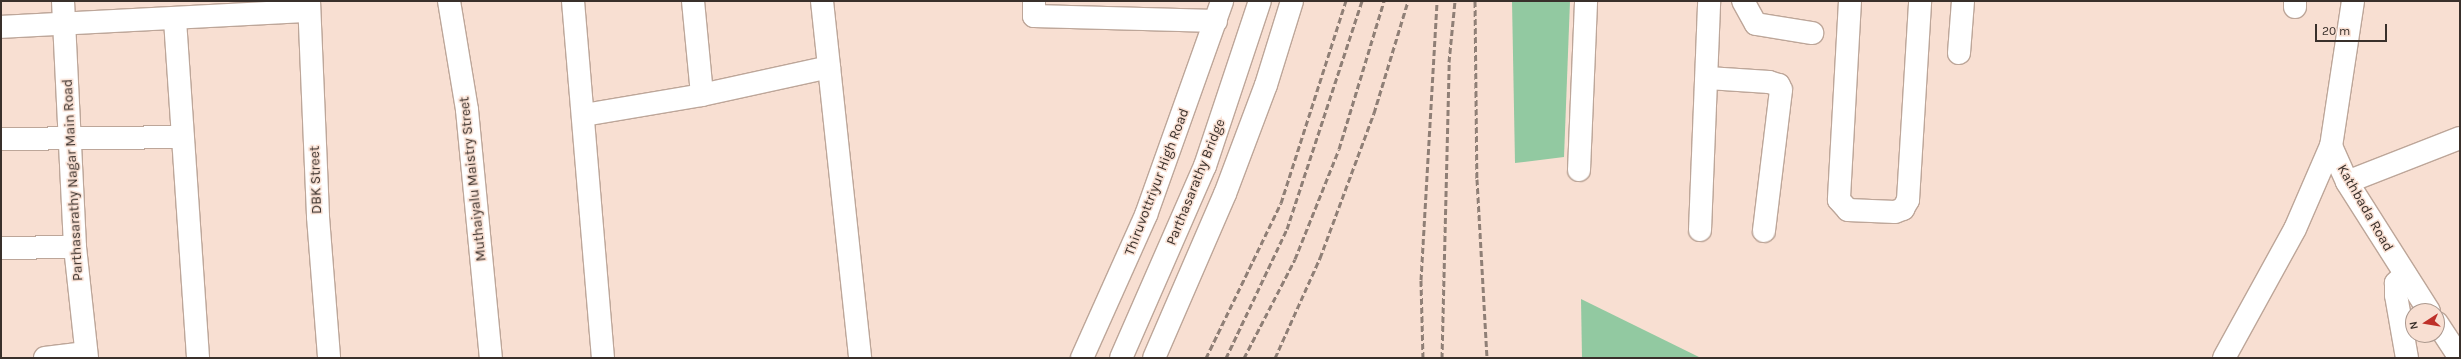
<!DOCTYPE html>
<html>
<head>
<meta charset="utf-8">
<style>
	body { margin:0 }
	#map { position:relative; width:2461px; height:359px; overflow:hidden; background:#f8dfd2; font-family:Karla,sans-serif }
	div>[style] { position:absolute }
	.green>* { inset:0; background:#92c9a1 }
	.roads { filter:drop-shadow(1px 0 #bda699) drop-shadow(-1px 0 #bda699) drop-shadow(0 1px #bda699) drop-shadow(0 -1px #bda699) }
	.minor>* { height:22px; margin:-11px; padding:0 11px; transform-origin:11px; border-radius:11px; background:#fff }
	.major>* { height:22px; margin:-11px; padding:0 11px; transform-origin:11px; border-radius:11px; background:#fff }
	.rail>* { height:3px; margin-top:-1.5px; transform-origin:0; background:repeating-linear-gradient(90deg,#8f7f76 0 6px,transparent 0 9px) }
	span { translate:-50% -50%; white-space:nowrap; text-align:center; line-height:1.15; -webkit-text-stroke:3px #f8dfd2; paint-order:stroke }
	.street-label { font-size:14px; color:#39302b }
	.frame { position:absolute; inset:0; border:2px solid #39302b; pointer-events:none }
	.north { position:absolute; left:2405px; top:303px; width:40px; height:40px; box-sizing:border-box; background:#f8dfd2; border:1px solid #ac998f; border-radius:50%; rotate:258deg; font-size:11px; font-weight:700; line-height:16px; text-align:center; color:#39302b }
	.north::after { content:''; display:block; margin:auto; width:14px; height:18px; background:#be3029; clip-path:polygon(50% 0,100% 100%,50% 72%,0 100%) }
	.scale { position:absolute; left:2315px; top:24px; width:72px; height:18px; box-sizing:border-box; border:2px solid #39302b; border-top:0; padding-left:5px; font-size:12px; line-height:14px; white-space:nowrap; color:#39302b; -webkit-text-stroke:3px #f8dfd2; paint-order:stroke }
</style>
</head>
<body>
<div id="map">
	<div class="green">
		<div style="clip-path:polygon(1512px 1px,1570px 1px,1564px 157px,1515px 163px)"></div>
		<div style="clip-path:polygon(1581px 299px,1701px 358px,1582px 358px)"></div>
	</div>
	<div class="roads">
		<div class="minor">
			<div style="left:63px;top:1px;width:246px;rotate:87.2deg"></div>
			<div style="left:75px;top:247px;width:112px;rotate:83.8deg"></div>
			<div style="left:309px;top:1px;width:216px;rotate:87.6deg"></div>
			<div style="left:318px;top:217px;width:141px;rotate:85.5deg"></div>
			<div style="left:449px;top:1px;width:110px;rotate:80.6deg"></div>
			<div style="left:467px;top:110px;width:249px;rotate:84.5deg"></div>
			<div style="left:573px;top:1px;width:358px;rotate:85.2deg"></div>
			<div style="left:693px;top:1px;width:94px;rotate:84.5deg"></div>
			<div style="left:822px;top:1px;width:359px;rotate:83.9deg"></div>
			<div style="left:1034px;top:1px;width:15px;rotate:90deg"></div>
			<div style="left:1034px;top:16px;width:182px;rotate:1.6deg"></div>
			<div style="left:1743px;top:1px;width:26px;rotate:61deg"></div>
			<div style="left:1756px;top:24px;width:57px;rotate:9.1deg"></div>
			<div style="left:1850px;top:1px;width:199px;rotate:93.2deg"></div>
			<div style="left:1839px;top:200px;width:13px;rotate:48deg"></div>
			<div style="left:1848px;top:210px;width:47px;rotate:2.4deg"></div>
			<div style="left:1895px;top:212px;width:9px;rotate:-21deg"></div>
			<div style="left:1903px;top:209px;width:10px;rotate:-61deg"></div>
			<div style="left:1908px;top:200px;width:199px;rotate:-86.5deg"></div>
			<div style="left:2353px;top:1px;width:147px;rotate:98.6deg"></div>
			<div style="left:2331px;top:146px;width:39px;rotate:66deg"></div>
			<div style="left:2347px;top:182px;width:153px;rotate:57.6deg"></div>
			<div style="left:2295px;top:7px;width:6px;rotate:-90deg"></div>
			<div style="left:175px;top:20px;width:339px;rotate:86.1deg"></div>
			<div style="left:1px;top:27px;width:308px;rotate:-3deg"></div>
			<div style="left:1959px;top:53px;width:52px;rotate:-85.6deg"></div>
			<div style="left:1708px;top:78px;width:61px;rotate:3.8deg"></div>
			<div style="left:1769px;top:82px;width:10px;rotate:17deg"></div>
			<div style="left:1779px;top:85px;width:5px;rotate:68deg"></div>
			<div style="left:1781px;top:90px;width:142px;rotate:96.9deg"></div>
			<div style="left:584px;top:115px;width:120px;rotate:-9.6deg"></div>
			<div style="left:702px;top:95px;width:130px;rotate:-12.4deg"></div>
			<div style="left:1px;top:139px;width:181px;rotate:-0.6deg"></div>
			<div style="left:1579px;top:170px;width:169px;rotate:-87.6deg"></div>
			<div style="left:2347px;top:182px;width:121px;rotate:-21.3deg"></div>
			<div style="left:1700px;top:230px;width:229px;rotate:-87.7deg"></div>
			<div style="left:1px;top:248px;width:74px;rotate:-0.8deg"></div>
			<div style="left:2405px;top:274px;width:13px;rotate:135deg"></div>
			<div style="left:2396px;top:283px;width:12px;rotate:90deg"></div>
			<div style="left:2396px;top:295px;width:64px;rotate:80.1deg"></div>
			<div style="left:2437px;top:323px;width:42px;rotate:56.7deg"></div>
			<div style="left:45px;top:358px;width:41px;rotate:-7deg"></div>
			<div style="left:2224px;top:358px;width:147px;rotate:-61.2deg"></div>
			<div style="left:2295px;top:229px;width:90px;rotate:-66.6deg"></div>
		</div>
		<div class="major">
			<div style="left:1082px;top:358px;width:157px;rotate:-65.9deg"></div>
			<div style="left:1146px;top:215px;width:227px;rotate:-70.4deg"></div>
			<div style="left:1121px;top:358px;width:210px;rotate:-66.4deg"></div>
			<div style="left:1205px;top:166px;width:174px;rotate:-71.6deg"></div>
			<div style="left:1154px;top:358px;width:179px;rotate:-66.6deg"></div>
			<div style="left:1225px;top:194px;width:116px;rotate:-69.4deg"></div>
			<div style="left:1266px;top:85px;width:88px;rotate:-72.8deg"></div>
		</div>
	</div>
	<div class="rail">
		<div style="left:1475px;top:1px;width:178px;rotate:89.4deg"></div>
		<div style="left:1477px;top:179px;width:179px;rotate:86.8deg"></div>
		<div style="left:1206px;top:358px;width:172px;rotate:-64.2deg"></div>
		<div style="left:1281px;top:203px;width:212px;rotate:-72.2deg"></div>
		<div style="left:1226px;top:358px;width:143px;rotate:-64.7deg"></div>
		<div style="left:1287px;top:229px;width:240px;rotate:-71.8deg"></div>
		<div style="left:1244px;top:358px;width:111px;rotate:-62.7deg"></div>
		<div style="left:1295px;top:259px;width:118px;rotate:-68.2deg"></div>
		<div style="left:1339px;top:149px;width:155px;rotate:-73.1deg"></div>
		<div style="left:1275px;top:358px;width:110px;rotate:-65.8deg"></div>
		<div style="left:1320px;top:258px;width:155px;rotate:-69.6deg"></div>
		<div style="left:1374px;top:113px;width:117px;rotate:-73.1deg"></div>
		<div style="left:1423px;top:358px;width:78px;rotate:-91.5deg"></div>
		<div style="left:1421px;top:280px;width:279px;rotate:-86.7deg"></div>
		<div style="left:1442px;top:358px;width:296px;rotate:-88.6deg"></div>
		<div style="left:1449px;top:62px;width:61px;rotate:-84.4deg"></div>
	</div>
	<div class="street-label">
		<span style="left:473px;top:179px;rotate:-96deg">Muthaiyalu Maistry Street</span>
		<span style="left:73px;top:180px;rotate:-93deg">Parthasarathy Nagar Main Road</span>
		<span style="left:316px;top:180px;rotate:-92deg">DBK Street</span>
		<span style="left:1157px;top:182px;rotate:-69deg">Thiruvottriyur High Road</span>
		<span style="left:1196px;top:182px;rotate:-68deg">Parthasarathy Bridge</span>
		<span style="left:2365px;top:208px;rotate:60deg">Kathbada Road</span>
	</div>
	<div class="frame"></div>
	<div class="north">N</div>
	<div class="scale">20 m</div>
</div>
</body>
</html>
